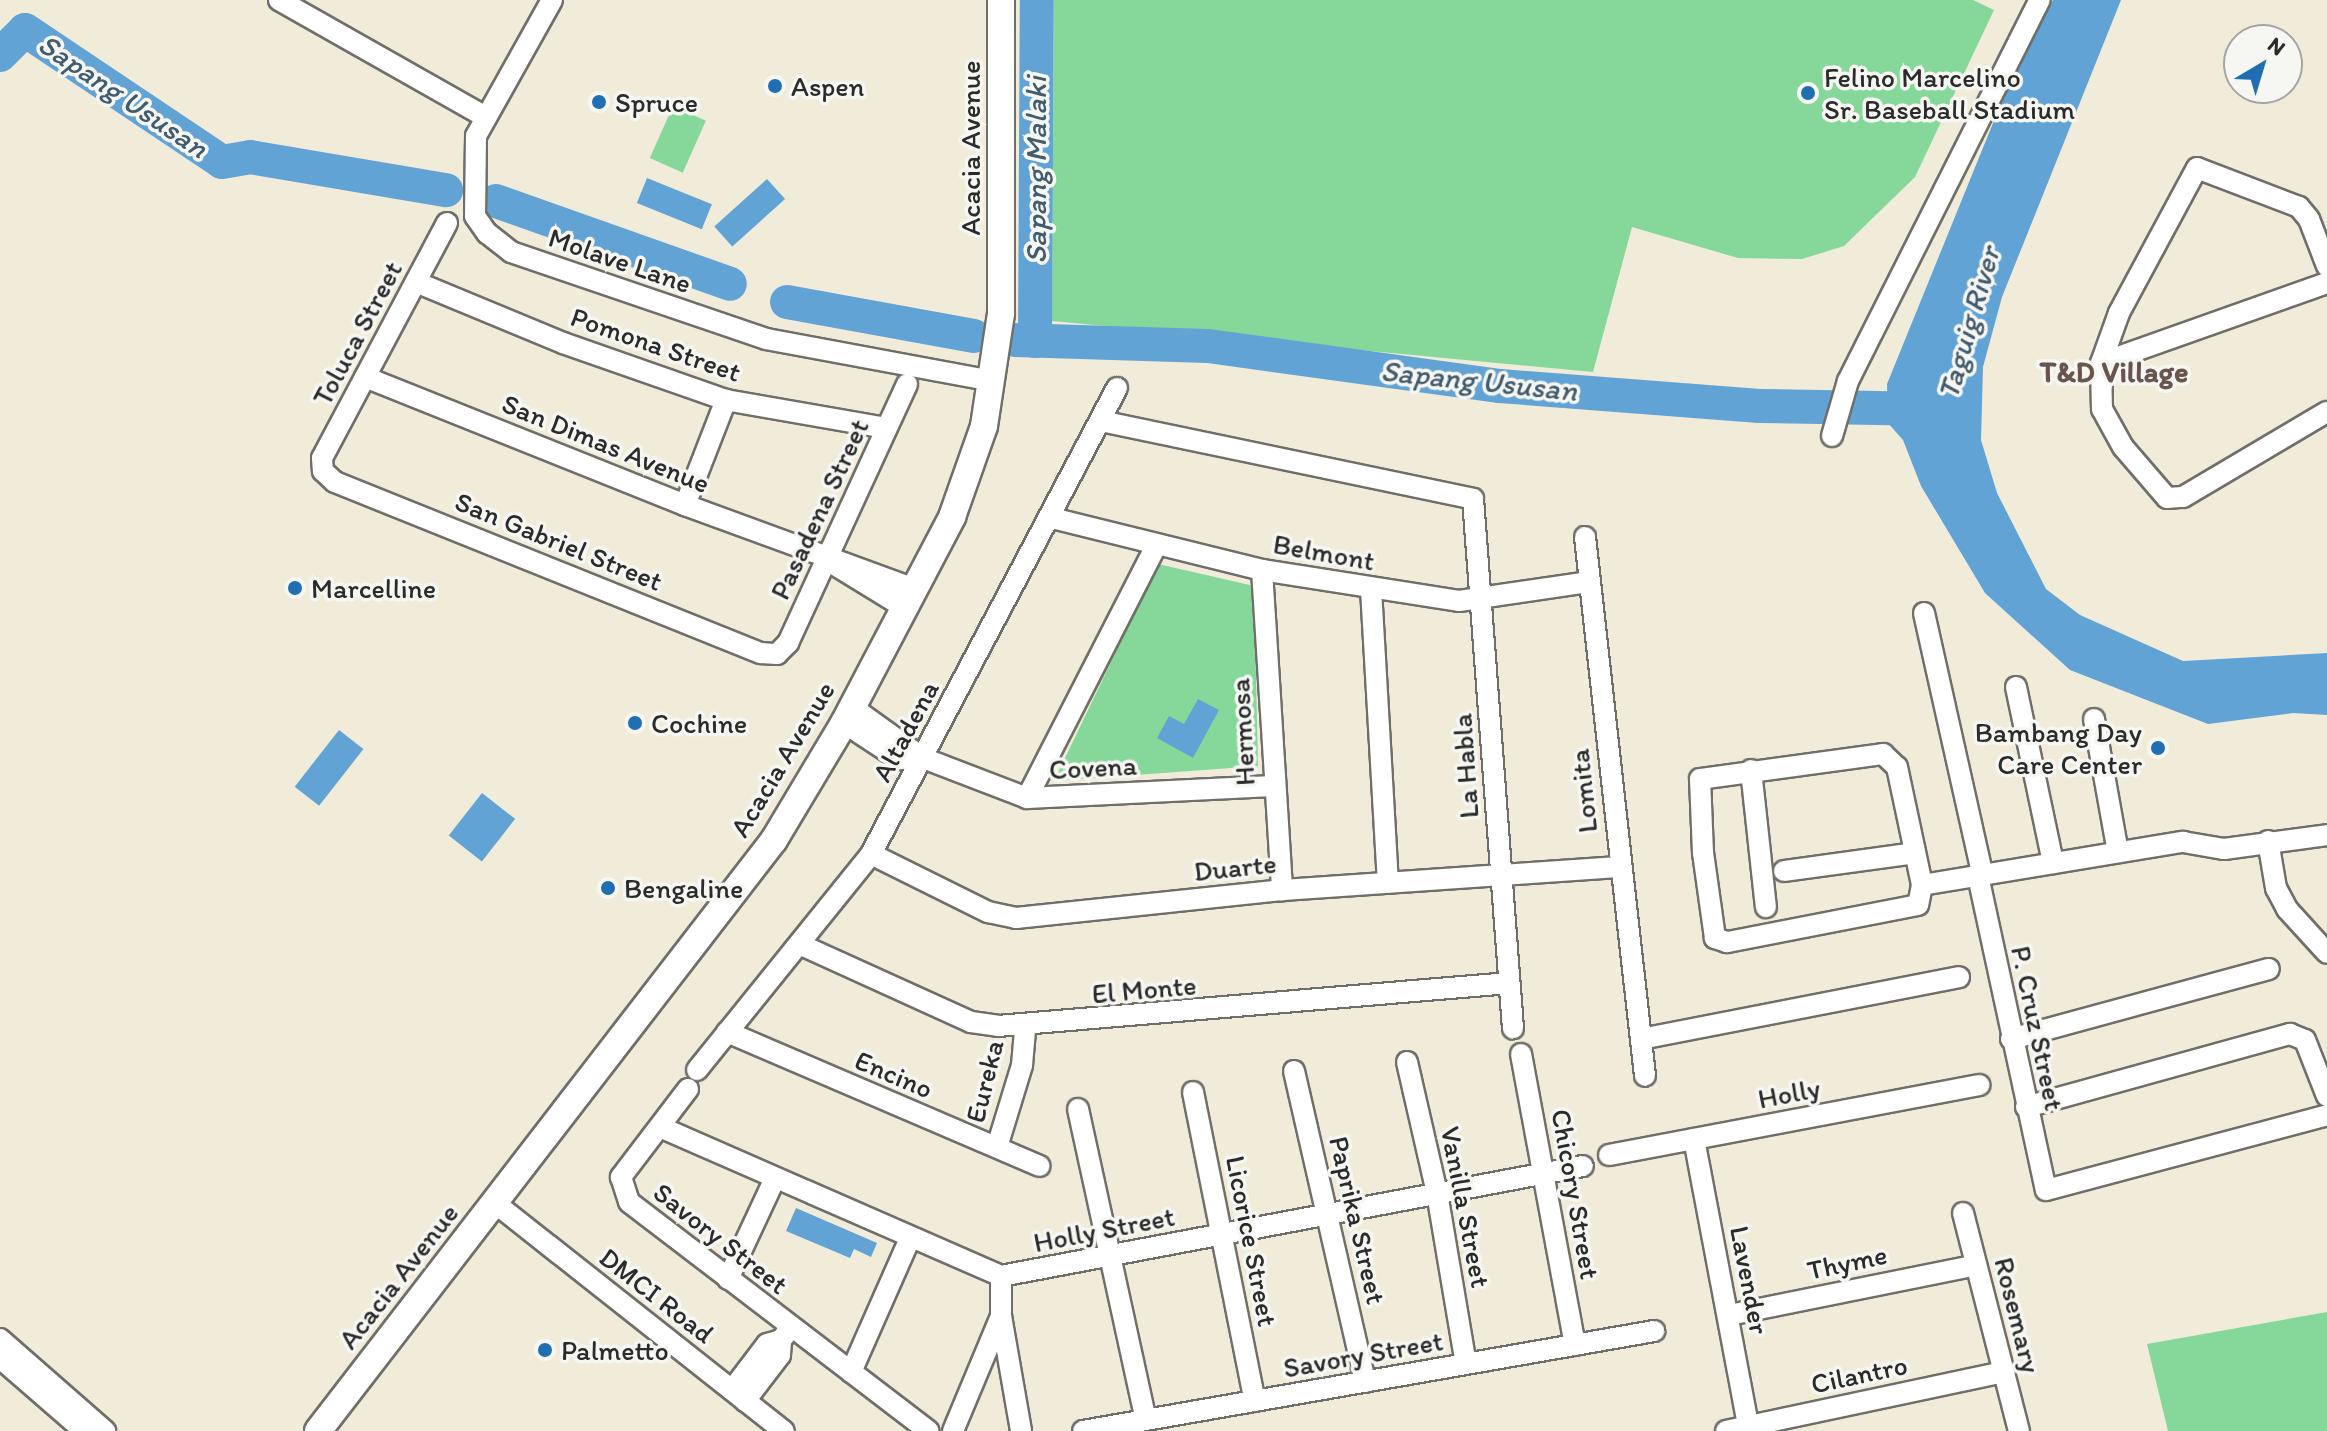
<!DOCTYPE html>
<html>
<head>
<meta charset="utf-8">
<style>
	body { margin:0 }
	#map { position:relative; width:2327px; height:1431px; overflow:hidden; background:#f1ebd9; font-family:Itim,sans-serif }
	div>[style] { position:absolute }
	.green>* { inset:0; background:#85d89a; transform-origin:0 0 }
	.water>* { inset:0; background:#62a3d5; transform-origin:0 0 }
	.river>* { height:34px; margin:-17px; padding:0 17px; transform-origin:17px; border-radius:17px; background:#62a3d5 }
	.roads { filter:drop-shadow(2px 0 #706e68) drop-shadow(-2px 0 #706e68) drop-shadow(0 2px #706e68) drop-shadow(0 -2px #706e68) }
	.minor>* { height:20px; margin:-10px; padding:0 10px; transform-origin:10px; border-radius:10px; background:#fff }
	.tertiary>* { height:26px; margin:-13px; padding:0 13px; transform-origin:13px; border-radius:13px; background:#fff }
	.dots>* { width:22px; height:22px; translate:-50% -50%; box-sizing:border-box; border:4px solid #f6f6f2; border-radius:50% }
	span { translate:-50% -50%; white-space:nowrap; text-align:center; line-height:1.15; -webkit-text-stroke:7px #f6f6f2; paint-order:stroke }
	.poi-label { font-size:28px; color:#2b2b2b }
	.left { translate:0 -50%; text-align:left }
	.right { translate:-100% -50%; text-align:right }
	.street-label { font-size:28px; color:#2b2b2b }
	.water-label { font-size:30px; color:#415b6f; font-style:italic }
	.neighbourhood-label { font-size:30px; color:#69554e; font-weight:700 }
	.north { position:absolute; left:2223px; top:24px; width:80px; height:80px; box-sizing:border-box; background:#f6f6f2; border:2px solid #a5a5a2; border-radius:50%; rotate:38deg; font-size:22px; font-weight:700; line-height:32px; text-align:center; color:#2b2b2b }
	.north::after { content:''; display:block; margin:auto; width:28px; height:36px; background:#1f6fb2; clip-path:polygon(50% 0,100% 100%,50% 72%,0 100%) }
</style>
</head>
<body>
<div id="map">
	<div class="green">
		<div style="clip-path:polygon(1054px 0,1973px 0,1994px 10px,1915px 177px,1844px 246px,1802px 259px,1738px 258px,1632px 227px,1593px 372px,1052px 321px)"></div>
		<div style="left:673px;top:106px;width:36px;height:57px;rotate:24deg"></div>
		<div style="clip-path:polygon(1158px 564px,1254px 586px,1258px 766px,1054px 781px)"></div>
		<div style="clip-path:polygon(2327px 1312px,2327px 1431px,2168px 1431px,2147px 1344px)"></div>
	</div>
	<div class="water">
		<div style="clip-path:polygon(2053px 0,2121px 0,2002px 297px,1983px 367px,1981px 440px,1997px 493px,2046px 589px,2080px 615px,2183px 661px,2327px 653px,2327px 715px,2293px 713px,2208px 724px,2070px 670px,1985px 593px,1921px 486px,1903px 440px,1888px 423px,1887px 384px,2015px 69px)"></div>
		<div style="left:647px;top:178px;width:70px;height:27px;rotate:22deg"></div>
		<div style="left:767px;top:179px;width:27px;height:71px;rotate:48deg"></div>
		<div style="clip-path:polygon(1198px 699px,1219px 710px,1193px 758px,1157px 738px,1169px 716px,1184px 724px)"></div>
		<div style="left:339px;top:730px;width:31px;height:72px;rotate:38deg"></div>
		<div style="left:482px;top:793px;width:42px;height:54px;rotate:38deg"></div>
		<div style="clip-path:polygon(796px 1208px,877px 1243px,871px 1257px,854px 1249px,850px 1258px,786px 1231px)"></div>
	</div>
	<div class="river">
		<div style="left:0;top:55px;width:35px;rotate:-45deg"></div>
		<div style="left:25px;top:30px;width:237px;rotate:33.8deg"></div>
		<div style="left:222px;top:162px;width:28px;rotate:-10deg"></div>
		<div style="left:250px;top:157px;width:199px;rotate:9.6deg"></div>
		<div style="left:496px;top:201px;width:248px;rotate:19.5deg"></div>
		<div style="left:787px;top:302px;width:190px;rotate:10.3deg"></div>
		<div style="left:1015px;top:340px;width:193px;rotate:1.8deg"></div>
		<div style="left:1208px;top:346px;width:295px;rotate:7.8deg"></div>
		<div style="left:1500px;top:386px;width:260px;rotate:4.4deg"></div>
		<div style="left:1759px;top:406px;width:176px;rotate:1deg"></div>
		<div style="left:1035px;top:341px;width:341px;rotate:-89.7deg"></div>
	</div>
	<div class="roads">
		<div class="minor">
			<div style="left:279px;top:0;width:238px;rotate:29.5deg"></div>
			<div style="left:552px;top:0;width:156px;rotate:119.2deg"></div>
			<div style="left:476px;top:136px;width:80px;rotate:90.7deg"></div>
			<div style="left:475px;top:216px;width:21px;rotate:55deg"></div>
			<div style="left:487px;top:233px;width:31px;rotate:38deg"></div>
			<div style="left:511px;top:252px;width:269px;rotate:18.8deg"></div>
			<div style="left:766px;top:339px;width:230px;rotate:10.5deg"></div>
			<div style="left:447px;top:223px;width:266px;rotate:118deg"></div>
			<div style="left:322px;top:458px;width:13px;rotate:86deg"></div>
			<div style="left:323px;top:471px;width:16px;rotate:43deg"></div>
			<div style="left:335px;top:482px;width:459px;rotate:21.9deg"></div>
			<div style="left:761px;top:653px;width:16px;rotate:4deg"></div>
			<div style="left:777px;top:654px;width:16px;rotate:-45deg"></div>
			<div style="left:788px;top:643px;width:285px;rotate:-65.3deg"></div>
			<div style="left:2327px;top:266px;width:50px;rotate:-111deg"></div>
			<div style="left:2309px;top:219px;width:16px;rotate:-130deg"></div>
			<div style="left:2299px;top:207px;width:109px;rotate:-159.1deg"></div>
			<div style="left:2197px;top:168px;width:165px;rotate:118.3deg"></div>
			<div style="left:2119px;top:313px;width:53px;rotate:109.8deg"></div>
			<div style="left:2101px;top:363px;width:46px;rotate:88.8deg"></div>
			<div style="left:2102px;top:409px;width:43px;rotate:61.1deg"></div>
			<div style="left:2123px;top:447px;width:67px;rotate:49.2deg"></div>
			<div style="left:2167px;top:498px;width:16px;rotate:-4deg"></div>
			<div style="left:2183px;top:497px;width:167px;rotate:-30.6deg"></div>
			<div style="left:416px;top:282px;width:159px;rotate:22.5deg"></div>
			<div style="left:563px;top:343px;width:173px;rotate:19.3deg"></div>
			<div style="left:726px;top:400px;width:162px;rotate:9.9deg"></div>
			<div style="left:2101px;top:363px;width:240px;rotate:-19.5deg"></div>
			<div style="left:365px;top:377px;width:345px;rotate:21.8deg"></div>
			<div style="left:685px;top:505px;width:245px;rotate:20.1deg"></div>
			<div style="left:1101px;top:421px;width:380px;rotate:11.8deg"></div>
			<div style="left:1473px;top:499px;width:531px;rotate:85.68deg"></div>
			<div style="left:1832px;top:436px;width:57px;rotate:-73.8deg"></div>
			<div style="left:1848px;top:381px;width:427px;rotate:-63.3deg"></div>
			<div style="left:685px;top:505px;width:113px;rotate:-68.7deg"></div>
			<div style="left:1052px;top:518px;width:216px;rotate:13.9deg"></div>
			<div style="left:1262px;top:570px;width:199px;rotate:8.9deg"></div>
			<div style="left:1459px;top:601px;width:132px;rotate:-8.3deg"></div>
			<div style="left:1585px;top:537px;width:542px;rotate:83.65deg"></div>
			<div style="left:830px;top:562px;width:88px;rotate:31.5deg"></div>
			<div style="left:1262px;top:570px;width:321px;rotate:86.4deg"></div>
			<div style="left:1371px;top:589px;width:294px;rotate:86.7deg"></div>
			<div style="left:1924px;top:613px;width:270px;rotate:77.4deg"></div>
			<div style="left:2016px;top:687px;width:180px;rotate:78.1deg"></div>
			<div style="left:852px;top:707px;width:87px;rotate:35.7deg"></div>
			<div style="left:2094px;top:719px;width:135px;rotate:79.8deg"></div>
			<div style="left:844px;top:723px;width:66px;rotate:33.2deg"></div>
			<div style="left:899px;top:759px;width:24px;rotate:-2deg"></div>
			<div style="left:923px;top:758px;width:111px;rotate:21deg"></div>
			<div style="left:1027px;top:798px;width:246px;rotate:-2.8deg"></div>
			<div style="left:1883px;top:754px;width:19px;rotate:43deg"></div>
			<div style="left:1897px;top:767px;width:121px;rotate:78deg"></div>
			<div style="left:1922px;top:885px;width:20px;rotate:101deg"></div>
			<div style="left:1918px;top:905px;width:195px;rotate:169deg"></div>
			<div style="left:1727px;top:942px;width:13px;rotate:-162deg"></div>
			<div style="left:1715px;top:938px;width:86px;rotate:-98deg"></div>
			<div style="left:1703px;top:853px;width:74px;rotate:-92.3deg"></div>
			<div style="left:1700px;top:779px;width:185px;rotate:-7.8deg"></div>
			<div style="left:1751px;top:770px;width:138px;rotate:83.8deg"></div>
			<div style="left:1027px;top:798px;width:283px;rotate:-62.9deg"></div>
			<div style="left:2268px;top:841px;width:48px;rotate:80.3deg"></div>
			<div style="left:2276px;top:888px;width:24px;rotate:62deg"></div>
			<div style="left:2287px;top:909px;width:59px;rotate:47.7deg"></div>
			<div style="left:871px;top:854px;width:131px;rotate:26.4deg"></div>
			<div style="left:988px;top:912px;width:29px;rotate:12deg"></div>
			<div style="left:1016px;top:918px;width:267px;rotate:-6deg"></div>
			<div style="left:1282px;top:890px;width:338px;rotate:-3.9deg"></div>
			<div style="left:1784px;top:871px;width:132px;rotate:-7.8deg"></div>
			<div style="left:1978px;top:876px;width:321px;rotate:77.8deg"></div>
			<div style="left:2046px;top:1190px;width:291px;rotate:-14.9deg"></div>
			<div style="left:1922px;top:885px;width:265px;rotate:-9.4deg"></div>
			<div style="left:2183px;top:842px;width:42px;rotate:9.7deg"></div>
			<div style="left:2224px;top:849px;width:104px;rotate:-7.7deg"></div>
			<div style="left:799px;top:944px;width:189px;rotate:24.4deg"></div>
			<div style="left:971px;top:1022px;width:27px;rotate:8deg"></div>
			<div style="left:998px;top:1026px;width:513px;rotate:-4.81deg"></div>
			<div style="left:727px;top:1032px;width:340px;rotate:23.2deg"></div>
			<div style="left:1641px;top:1039px;width:324px;rotate:-11deg"></div>
			<div style="left:2011px;top:1039px;width:267px;rotate:-15.2deg"></div>
			<div style="left:1521px;top:1054px;width:296px;rotate:79.5deg"></div>
			<div style="left:1407px;top:1062px;width:134px;rotate:77.1deg"></div>
			<div style="left:1437px;top:1193px;width:173px;rotate:80.4deg"></div>
			<div style="left:697px;top:1070px;width:277px;rotate:-51.1deg"></div>
			<div style="left:871px;top:854px;width:527px;rotate:-62.17deg"></div>
			<div style="left:1294px;top:1071px;width:319px;rotate:77.1deg"></div>
			<div style="left:688px;top:1089px;width:111px;rotate:127.3deg"></div>
			<div style="left:621px;top:1177px;width:26px;rotate:72deg"></div>
			<div style="left:629px;top:1202px;width:377px;rotate:37.4deg"></div>
			<div style="left:1193px;top:1092px;width:315px;rotate:78.7deg"></div>
			<div style="left:2026px;top:1107px;width:274px;rotate:-15.5deg"></div>
			<div style="left:2290px;top:1034px;width:16px;rotate:22deg"></div>
			<div style="left:2305px;top:1040px;width:60px;rotate:68.6deg"></div>
			<div style="left:1078px;top:1109px;width:318px;rotate:77.7deg"></div>
			<div style="left:660px;top:1127px;width:372px;rotate:23.6deg"></div>
			<div style="left:1001px;top:1276px;width:592px;rotate:-10.7deg"></div>
			<div style="left:1694px;top:1139px;width:297px;rotate:79.3deg"></div>
			<div style="left:997px;top:1147px;width:86px;rotate:-73deg"></div>
			<div style="left:1022px;top:1065px;width:38px;rotate:-85deg"></div>
			<div style="left:1609px;top:1155px;width:377px;rotate:-10.7deg"></div>
			<div style="left:495px;top:1203px;width:368px;rotate:38.3deg"></div>
			<div style="left:1963px;top:1213px;width:225px;rotate:75.6deg"></div>
			<div style="left:1001px;top:1276px;width:40px;rotate:90deg"></div>
			<div style="left:1001px;top:1316px;width:117px;rotate:80.1deg"></div>
			<div style="left:728px;top:1279px;width:111px;rotate:-65deg"></div>
			<div style="left:1729px;top:1315px;width:252px;rotate:-11.4deg"></div>
			<div style="left:0;top:1339px;width:140px;rotate:41.2deg"></div>
			<div style="left:0;top:1358px;width:111px;rotate:41deg"></div>
			<div style="left:851px;top:1372px;width:146px;rotate:-66.2deg"></div>
			<div style="left:732px;top:1390px;width:58px;rotate:-52.7deg"></div>
			<div style="left:767px;top:1344px;width:15px;rotate:-16deg"></div>
			<div style="left:745px;top:1401px;width:58px;rotate:-52.7deg"></div>
			<div style="left:780px;top:1355px;width:15px;rotate:-86deg"></div>
			<div style="left:781px;top:1340px;width:16px;rotate:-52deg"></div>
			<div style="left:953px;top:1431px;width:125px;rotate:-67.3deg"></div>
			<div style="left:1083px;top:1431px;width:580px;rotate:-9.93deg"></div>
			<div style="left:1726px;top:1431px;width:284px;rotate:-12deg"></div>
		</div>
		<div class="tertiary">
			<div style="left:318px;top:1431px;width:746px;rotate:-52.35deg"></div>
			<div style="left:774px;top:840px;width:136px;rotate:-59.1deg"></div>
			<div style="left:844px;top:723px;width:233px;rotate:-62.3deg"></div>
			<div style="left:952px;top:517px;width:96px;rotate:-70.6deg"></div>
			<div style="left:984px;top:426px;width:114px;rotate:-81.4deg"></div>
			<div style="left:1001px;top:313px;width:313px;rotate:-90deg"></div>
		</div>
	</div>
	<div class="dots">
		<div style="left:775px;top:86px;background:#1f6fb2"></div>
		<div style="left:1808px;top:93px;background:#1f6fb2"></div>
		<div style="left:599px;top:102px;background:#1f6fb2"></div>
		<div style="left:295px;top:588px;background:#1f6fb2"></div>
		<div style="left:635px;top:723px;background:#1f6fb2"></div>
		<div style="left:2158px;top:748px;background:#1f6fb2"></div>
		<div style="left:608px;top:888px;background:#1f6fb2"></div>
		<div style="left:545px;top:1350px;background:#1f6fb2"></div>
	</div>
	<div class="poi-label">
		<span class="left" style="left:1824px;top:93px">Felino Marcelino<br>Sr. Baseball Stadium</span>
		<span class="left" style="left:791px;top:86px">Aspen</span>
		<span class="left" style="left:615px;top:102px">Spruce</span>
		<span class="left" style="left:311px;top:588px">Marcelline</span>
		<span class="left" style="left:651px;top:723px">Cochine</span>
		<span class="right" style="left:2142px;top:748px">Bambang Day<br>Care Center</span>
		<span class="left" style="left:624px;top:888px">Bengaline</span>
		<span class="left" style="left:561px;top:1350px">Palmetto</span>
	</div>
	<div class="street-label">
		<span style="left:970px;top:148px;rotate:-90deg">Acacia Avenue</span>
		<span style="left:620px;top:260px;rotate:19deg">Molave Lane</span>
		<span style="left:357px;top:333px;rotate:-62deg">Toluca Street</span>
		<span style="left:656px;top:344px;rotate:19deg">Pomona Street</span>
		<span style="left:606px;top:443px;rotate:22deg">San Dimas Avenue</span>
		<span style="left:819px;top:509px;rotate:-65deg">Pasadena Street</span>
		<span style="left:559px;top:541px;rotate:22deg">San Gabriel Street</span>
		<span style="left:1324px;top:552px;rotate:10deg">Belmont</span>
		<span style="left:905px;top:731px;rotate:-62deg">Altadena</span>
		<span style="left:1242px;top:732px;rotate:-93deg">Hermosa</span>
		<span style="left:782px;top:759px;rotate:-59deg">Acacia Avenue</span>
		<span style="left:1465px;top:766px;rotate:-94deg">La Habla</span>
		<span style="left:1093px;top:767px;rotate:-3deg">Covena</span>
		<span style="left:1583px;top:791px;rotate:-96deg">Lomita</span>
		<span style="left:1235px;top:867px;rotate:-6deg">Duarte</span>
		<span style="left:1144px;top:989px;rotate:-5deg">El Monte</span>
		<span style="left:2038px;top:1028px;rotate:78deg">P. Cruz Street</span>
		<span style="left:894px;top:1074px;rotate:23deg">Encino</span>
		<span style="left:984px;top:1081px;rotate:-76deg">Eureka</span>
		<span style="left:1789px;top:1093px;rotate:-11deg">Holly</span>
		<span style="left:1576px;top:1194px;rotate:80deg">Chicory Street</span>
		<span style="left:1466px;top:1207px;rotate:79deg">Vanilla Street</span>
		<span style="left:1358px;top:1220px;rotate:77deg">Paprika Street</span>
		<span style="left:1104px;top:1229px;rotate:-11deg">Holly Street</span>
		<span style="left:721px;top:1238px;rotate:38deg">Savory Street</span>
		<span style="left:1252px;top:1241px;rotate:79deg">Licorice Street</span>
		<span style="left:1847px;top:1262px;rotate:-12deg">Thyme</span>
		<span style="left:398px;top:1276px;rotate:-52deg">Acacia Avenue</span>
		<span style="left:1750px;top:1280px;rotate:79deg">Lavender</span>
		<span style="left:657px;top:1295px;rotate:38deg">DMCI Road</span>
		<span style="left:2018px;top:1315px;rotate:76deg">Rosemary</span>
		<span style="left:1363px;top:1354px;rotate:-10deg">Savory Street</span>
		<span style="left:1859px;top:1374px;rotate:-12deg">Cilantro</span>
	</div>
	<div class="water-label">
		<span style="left:123px;top:96px;rotate:34deg">Sapang Ususan</span>
		<span style="left:1036px;top:170px;rotate:-90deg">Sapang Malaki</span>
		<span style="left:1969px;top:323px;rotate:-74deg">Taguig River</span>
		<span style="left:1479px;top:381px;rotate:6deg">Sapang Ususan</span>
	</div>
	<div class="neighbourhood-label">
		<span style="left:2114px;top:372px">T&amp;D Village</span>
	</div>
	<div class="north">N</div>
</div>
</body>
</html>
